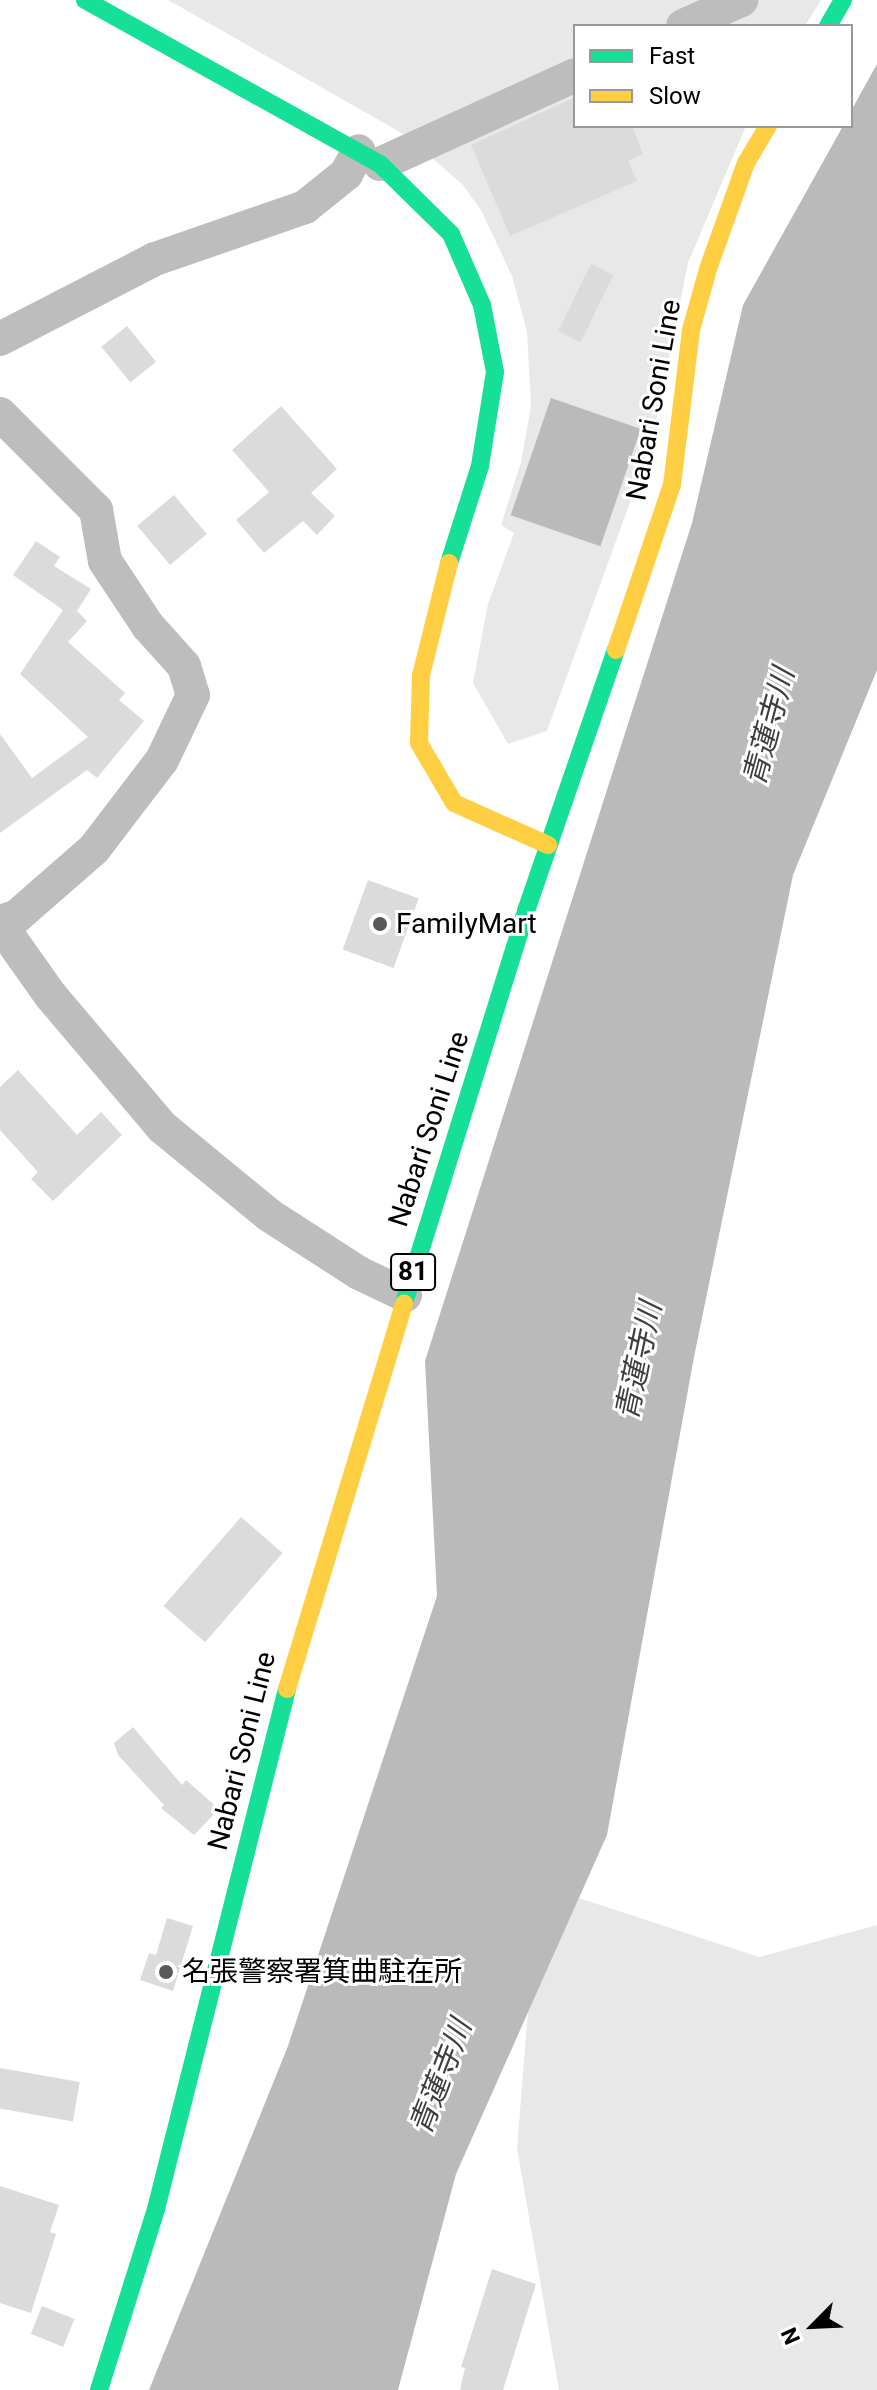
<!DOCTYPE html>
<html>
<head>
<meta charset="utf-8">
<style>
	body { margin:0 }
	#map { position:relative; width:877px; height:2390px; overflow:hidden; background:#fff; font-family:Roboto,"Noto Sans JP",sans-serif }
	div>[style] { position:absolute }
	.green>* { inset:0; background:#e8e8e8 }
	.water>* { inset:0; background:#bababa; transform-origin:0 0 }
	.building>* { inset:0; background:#dbdbdb; transform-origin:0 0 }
	.street>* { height:34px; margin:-17px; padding:0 17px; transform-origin:17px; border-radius:17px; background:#bdbdbd }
	.fast>* { height:18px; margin:-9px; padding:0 9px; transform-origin:9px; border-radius:9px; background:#16e098 }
	.slow>* { height:18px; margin:-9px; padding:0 9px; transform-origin:9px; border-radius:9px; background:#ffcf43 }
	.dots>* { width:22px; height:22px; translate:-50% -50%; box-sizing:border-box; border:4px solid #fff; border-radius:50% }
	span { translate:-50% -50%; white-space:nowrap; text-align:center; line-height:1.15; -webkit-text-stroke:6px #fff; paint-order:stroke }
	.shield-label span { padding:2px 6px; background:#fff; border:2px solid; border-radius:6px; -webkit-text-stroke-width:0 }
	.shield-label { font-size:26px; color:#000; font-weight:700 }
	.street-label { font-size:28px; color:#000 }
	.poi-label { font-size:28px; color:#000 }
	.left { translate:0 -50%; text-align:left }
	.water-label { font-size:30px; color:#3d3d3d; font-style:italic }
	.legend { position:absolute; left:573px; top:24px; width:280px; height:104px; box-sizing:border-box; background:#fff; border:2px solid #999; margin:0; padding:10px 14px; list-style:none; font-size:24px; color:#000 }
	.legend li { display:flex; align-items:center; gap:16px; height:40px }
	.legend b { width:40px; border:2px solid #999 }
	.north { position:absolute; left:773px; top:2286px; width:80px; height:80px; -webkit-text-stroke:6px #fff; paint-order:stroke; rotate:246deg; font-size:22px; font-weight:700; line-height:32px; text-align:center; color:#000 }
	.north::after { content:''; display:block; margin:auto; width:28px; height:36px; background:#000; clip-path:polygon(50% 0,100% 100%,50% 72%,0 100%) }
</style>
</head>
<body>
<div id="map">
	<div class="green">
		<div style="clip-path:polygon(168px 0,821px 0,805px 26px,575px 26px,575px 126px,746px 126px,688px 263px,652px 442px,547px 731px,508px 744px,473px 683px,488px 604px,514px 533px,501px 525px,521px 462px,531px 406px,527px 332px,512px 276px,481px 210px,462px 184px,407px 136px)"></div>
		<div style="clip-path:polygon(579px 1898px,759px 1957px,877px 1925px,877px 2390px,559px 2390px,517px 2148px,528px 2012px)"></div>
	</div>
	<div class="water">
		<div style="clip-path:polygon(877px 64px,877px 670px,793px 875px,694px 1357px,607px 1835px,456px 2174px,398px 2390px,149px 2390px,288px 2046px,437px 1596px,425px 1361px,692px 523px,743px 305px,843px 126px,851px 126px,851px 111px)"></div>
		<div style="left:551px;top:398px;width:95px;height:124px;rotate:19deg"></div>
	</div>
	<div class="building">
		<div style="clip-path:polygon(575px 97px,575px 126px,632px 126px,643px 154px,628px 161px,637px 181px,510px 236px,471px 145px)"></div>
		<div style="left:591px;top:264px;width:25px;height:75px;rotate:26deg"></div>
		<div style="left:127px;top:326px;width:46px;height:33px;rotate:51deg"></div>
		<div style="clip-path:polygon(281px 406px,337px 469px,311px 493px,335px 516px,317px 535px,303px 521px,264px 553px,236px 520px,269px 492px,232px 450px)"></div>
		<div style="left:174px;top:495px;width:51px;height:48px;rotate:50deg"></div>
		<div style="clip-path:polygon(36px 541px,60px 557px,54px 566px,91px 589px,77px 611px,87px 621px,68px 642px,125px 693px,119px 700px,144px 721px,97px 778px,87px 770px,0 833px,0 734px,32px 778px,88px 737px,20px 674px,63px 610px,13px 575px)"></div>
		<div style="left:368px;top:880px;width:54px;height:74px;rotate:20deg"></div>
		<div style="clip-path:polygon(18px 1070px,77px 1135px,101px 1112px,122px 1135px,53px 1201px,31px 1179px,38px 1172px,0 1130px,0 1087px)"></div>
		<div style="left:241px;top:1517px;width:55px;height:118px;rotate:41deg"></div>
		<div style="clip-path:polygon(133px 1727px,182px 1785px,186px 1780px,219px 1809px,194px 1835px,161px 1808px,164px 1805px,118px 1755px,114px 1743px)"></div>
		<div style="clip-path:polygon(167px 1918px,193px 1926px,173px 1991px,140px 1980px,149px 1953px,156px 1955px)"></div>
		<div style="left:0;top:2068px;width:81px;height:40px;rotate:10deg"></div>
		<div style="clip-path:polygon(0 2186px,59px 2205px,50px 2232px,56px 2234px,31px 2313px,0 2303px)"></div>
		<div style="clip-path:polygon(492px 2269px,536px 2284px,503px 2390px,460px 2390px,465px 2368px,461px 2367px)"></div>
		<div style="left:42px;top:2306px;width:35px;height:30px;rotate:22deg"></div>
	</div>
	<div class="street">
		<div style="left:683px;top:26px;width:64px;rotate:-24.1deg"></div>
		<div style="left:380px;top:164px;width:214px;rotate:-24.5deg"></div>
		<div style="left:0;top:339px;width:174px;rotate:-27.3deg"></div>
		<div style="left:155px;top:259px;width:159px;rotate:-19.1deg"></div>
		<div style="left:305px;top:207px;width:53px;rotate:-38.8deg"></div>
		<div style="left:346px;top:174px;width:26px;rotate:-61deg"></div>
		<div style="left:0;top:414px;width:136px;rotate:45deg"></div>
		<div style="left:96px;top:510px;width:52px;rotate:80deg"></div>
		<div style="left:105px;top:561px;width:78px;rotate:56.5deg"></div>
		<div style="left:148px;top:626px;width:54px;rotate:48deg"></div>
		<div style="left:184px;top:666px;width:30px;rotate:73deg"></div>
		<div style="left:193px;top:695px;width:72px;rotate:115.5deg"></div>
		<div style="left:162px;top:760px;width:112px;rotate:127.4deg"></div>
		<div style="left:94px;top:849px;width:103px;rotate:138.9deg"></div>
		<div style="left:16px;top:917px;width:17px;rotate:163deg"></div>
		<div style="left:0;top:924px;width:88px;rotate:54.7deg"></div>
		<div style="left:51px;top:996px;width:172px;rotate:49.7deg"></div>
		<div style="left:162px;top:1127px;width:139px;rotate:39.4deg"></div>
		<div style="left:269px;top:1215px;width:107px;rotate:32.8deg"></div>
		<div style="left:359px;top:1273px;width:51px;rotate:25.6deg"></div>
	</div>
	<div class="fast">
		<div style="left:85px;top:0;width:338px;rotate:29.1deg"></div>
		<div style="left:380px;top:164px;width:100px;rotate:44.6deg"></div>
		<div style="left:451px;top:234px;width:77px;rotate:66.4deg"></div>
		<div style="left:482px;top:305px;width:68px;rotate:79deg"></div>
		<div style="left:495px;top:372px;width:95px;rotate:99.1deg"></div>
		<div style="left:480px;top:466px;width:102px;rotate:107.7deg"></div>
		<div style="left:828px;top:26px;width:30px;rotate:-60deg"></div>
		<div style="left:404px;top:1303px;width:411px;rotate:-72.7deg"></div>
		<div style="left:526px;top:911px;width:276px;rotate:-71deg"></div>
		<div style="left:99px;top:2390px;width:190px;rotate:-72.5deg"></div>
		<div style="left:156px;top:2209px;width:536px;rotate:-75.86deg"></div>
	</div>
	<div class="slow">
		<div style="left:449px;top:563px;width:115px;rotate:104deg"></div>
		<div style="left:421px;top:675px;width:68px;rotate:91.7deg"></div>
		<div style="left:419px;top:743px;width:69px;rotate:59.7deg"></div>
		<div style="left:454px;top:803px;width:103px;rotate:24.1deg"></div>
		<div style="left:616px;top:650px;width:174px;rotate:-71.3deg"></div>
		<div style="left:672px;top:485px;width:156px;rotate:-83deg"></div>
		<div style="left:691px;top:330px;width:63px;rotate:-74.4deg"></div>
		<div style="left:708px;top:269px;width:113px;rotate:-70.3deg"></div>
		<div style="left:746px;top:163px;width:43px;rotate:-59.3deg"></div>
		<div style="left:287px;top:1689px;width:403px;rotate:-73.1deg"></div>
	</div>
	<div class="dots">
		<div style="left:380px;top:924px;background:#595959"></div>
		<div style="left:166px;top:1972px;background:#595959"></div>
	</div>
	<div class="shield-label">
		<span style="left:413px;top:1272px">81</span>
	</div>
	<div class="street-label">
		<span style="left:654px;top:400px;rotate:-80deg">Nabari Soni Line</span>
		<span style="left:429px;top:1129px;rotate:-72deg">Nabari Soni Line</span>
		<span style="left:242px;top:1751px;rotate:-76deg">Nabari Soni Line</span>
	</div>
	<div class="poi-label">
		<span class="left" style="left:396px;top:924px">FamilyMart</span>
		<span class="left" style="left:182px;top:1972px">名張警察署箕曲駐在所</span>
	</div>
	<div class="water-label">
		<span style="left:769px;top:727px;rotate:-75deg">青蓮寺川</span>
		<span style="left:639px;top:1361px;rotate:-78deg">青蓮寺川</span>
		<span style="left:441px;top:2077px;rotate:-69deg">青蓮寺川</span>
	</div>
	<ul class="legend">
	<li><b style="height:10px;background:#16e098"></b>Fast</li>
	<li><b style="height:10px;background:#ffcf43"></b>Slow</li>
	</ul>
	<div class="north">N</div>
</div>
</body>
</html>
